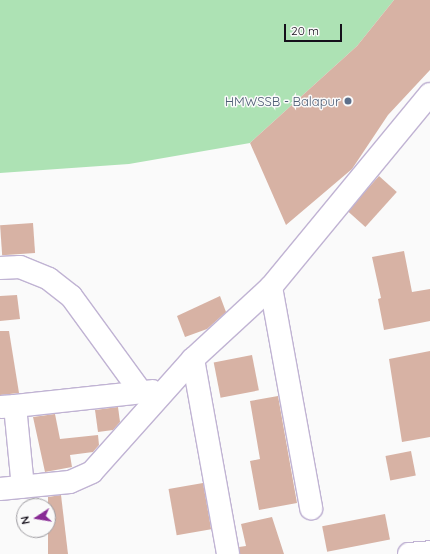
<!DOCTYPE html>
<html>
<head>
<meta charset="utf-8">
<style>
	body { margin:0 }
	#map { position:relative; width:430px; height:554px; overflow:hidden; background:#fafafa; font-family:Quicksand,sans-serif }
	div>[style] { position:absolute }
	.green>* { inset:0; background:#ade2b4 }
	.building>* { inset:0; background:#d7b2a4; transform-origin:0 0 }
	.roads { filter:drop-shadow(1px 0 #c0b3d3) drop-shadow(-1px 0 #c0b3d3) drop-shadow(0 1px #c0b3d3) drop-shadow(0 -1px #c0b3d3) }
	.minor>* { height:22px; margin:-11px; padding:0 11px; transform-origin:11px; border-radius:11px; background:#fff }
	.dots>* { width:11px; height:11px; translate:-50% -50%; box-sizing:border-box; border:2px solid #fafafa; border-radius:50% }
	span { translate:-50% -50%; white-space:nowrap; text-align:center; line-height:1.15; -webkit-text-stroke:3px #fafafa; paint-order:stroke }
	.service-label { font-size:13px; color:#4e5e75 }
	.right { translate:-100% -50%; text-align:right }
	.north { position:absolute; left:16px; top:498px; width:40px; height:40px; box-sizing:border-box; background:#fafafa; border:1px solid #9e9ca1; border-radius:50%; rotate:258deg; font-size:11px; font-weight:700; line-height:16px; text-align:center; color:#15101b }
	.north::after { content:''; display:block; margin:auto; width:14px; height:18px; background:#882a94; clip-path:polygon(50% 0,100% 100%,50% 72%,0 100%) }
	.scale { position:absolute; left:284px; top:24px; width:58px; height:18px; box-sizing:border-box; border:2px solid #15101b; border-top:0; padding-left:5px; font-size:12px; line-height:14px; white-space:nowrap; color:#15101b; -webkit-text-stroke:3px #fafafa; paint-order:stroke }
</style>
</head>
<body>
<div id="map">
	<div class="green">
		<div style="clip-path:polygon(0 0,394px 0,357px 46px,250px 143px,129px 164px,0 173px)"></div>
	</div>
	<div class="building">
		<div style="clip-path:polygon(394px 0,430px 0,430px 70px,388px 115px,352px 169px,286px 225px,250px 143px,357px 46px)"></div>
		<div style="left:379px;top:176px;width:24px;height:47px;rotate:42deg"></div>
		<div style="left:33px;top:223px;width:30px;height:33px;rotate:86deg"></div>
		<div style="clip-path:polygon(404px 251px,412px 292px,430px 289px,430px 321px,384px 330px,378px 299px,381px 298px,372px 257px)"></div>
		<div style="clip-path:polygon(17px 295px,20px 319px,0 321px,0 296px)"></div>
		<div style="clip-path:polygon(220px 296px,226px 312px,207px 329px,185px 337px,177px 316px)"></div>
		<div style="clip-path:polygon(0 331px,9px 331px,19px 393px,0 395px)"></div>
		<div style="clip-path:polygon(430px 351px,430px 437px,402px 442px,389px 359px)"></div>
		<div style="left:252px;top:355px;width:36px;height:39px;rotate:79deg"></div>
		<div style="clip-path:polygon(278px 396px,297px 503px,259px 510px,250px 461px,260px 459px,250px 401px)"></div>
		<div style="clip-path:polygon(118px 407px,120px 422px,113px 430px,98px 432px,95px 410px)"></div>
		<div style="clip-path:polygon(55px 414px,60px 439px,98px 435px,99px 445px,93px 452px,70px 455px,72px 467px,45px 472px,33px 417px)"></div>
		<div style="left:411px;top:451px;width:25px;height:26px;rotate:79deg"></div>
		<div style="left:203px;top:483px;width:47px;height:35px;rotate:80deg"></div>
		<div style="clip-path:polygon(61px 495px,68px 554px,48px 554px,48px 497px)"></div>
		<div style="left:385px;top:514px;width:26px;height:64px;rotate:79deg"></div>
		<div style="clip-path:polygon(272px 517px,284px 554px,240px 554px,239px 547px,246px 546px,241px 524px)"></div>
	</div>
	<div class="roads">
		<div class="minor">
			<div style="left:0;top:268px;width:20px;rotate:-3deg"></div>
			<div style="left:20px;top:267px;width:31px;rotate:22deg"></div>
			<div style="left:49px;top:279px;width:28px;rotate:38deg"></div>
			<div style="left:71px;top:296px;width:119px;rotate:53.9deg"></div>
			<div style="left:271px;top:287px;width:225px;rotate:79.7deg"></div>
			<div style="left:193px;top:359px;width:198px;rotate:79.8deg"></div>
			<div style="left:15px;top:406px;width:138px;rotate:-6.2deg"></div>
			<div style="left:1px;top:407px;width:14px;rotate:-4deg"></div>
			<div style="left:15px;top:406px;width:81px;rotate:84.4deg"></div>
			<div style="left:0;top:489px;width:70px;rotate:-5.7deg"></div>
			<div style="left:70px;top:482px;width:24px;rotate:-24deg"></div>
			<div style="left:92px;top:472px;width:152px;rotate:-48.2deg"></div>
			<div style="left:193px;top:359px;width:106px;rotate:-42.7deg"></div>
			<div style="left:271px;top:287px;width:250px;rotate:-50.5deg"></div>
			<div style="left:409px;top:554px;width:21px;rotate:-5deg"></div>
		</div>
	</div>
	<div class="dots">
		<div style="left:348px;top:101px;background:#5c6f8a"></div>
	</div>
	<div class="service-label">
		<span class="right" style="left:340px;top:101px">HMWSSB - Balapur</span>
	</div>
	<div class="north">N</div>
	<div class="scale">20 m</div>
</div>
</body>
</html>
